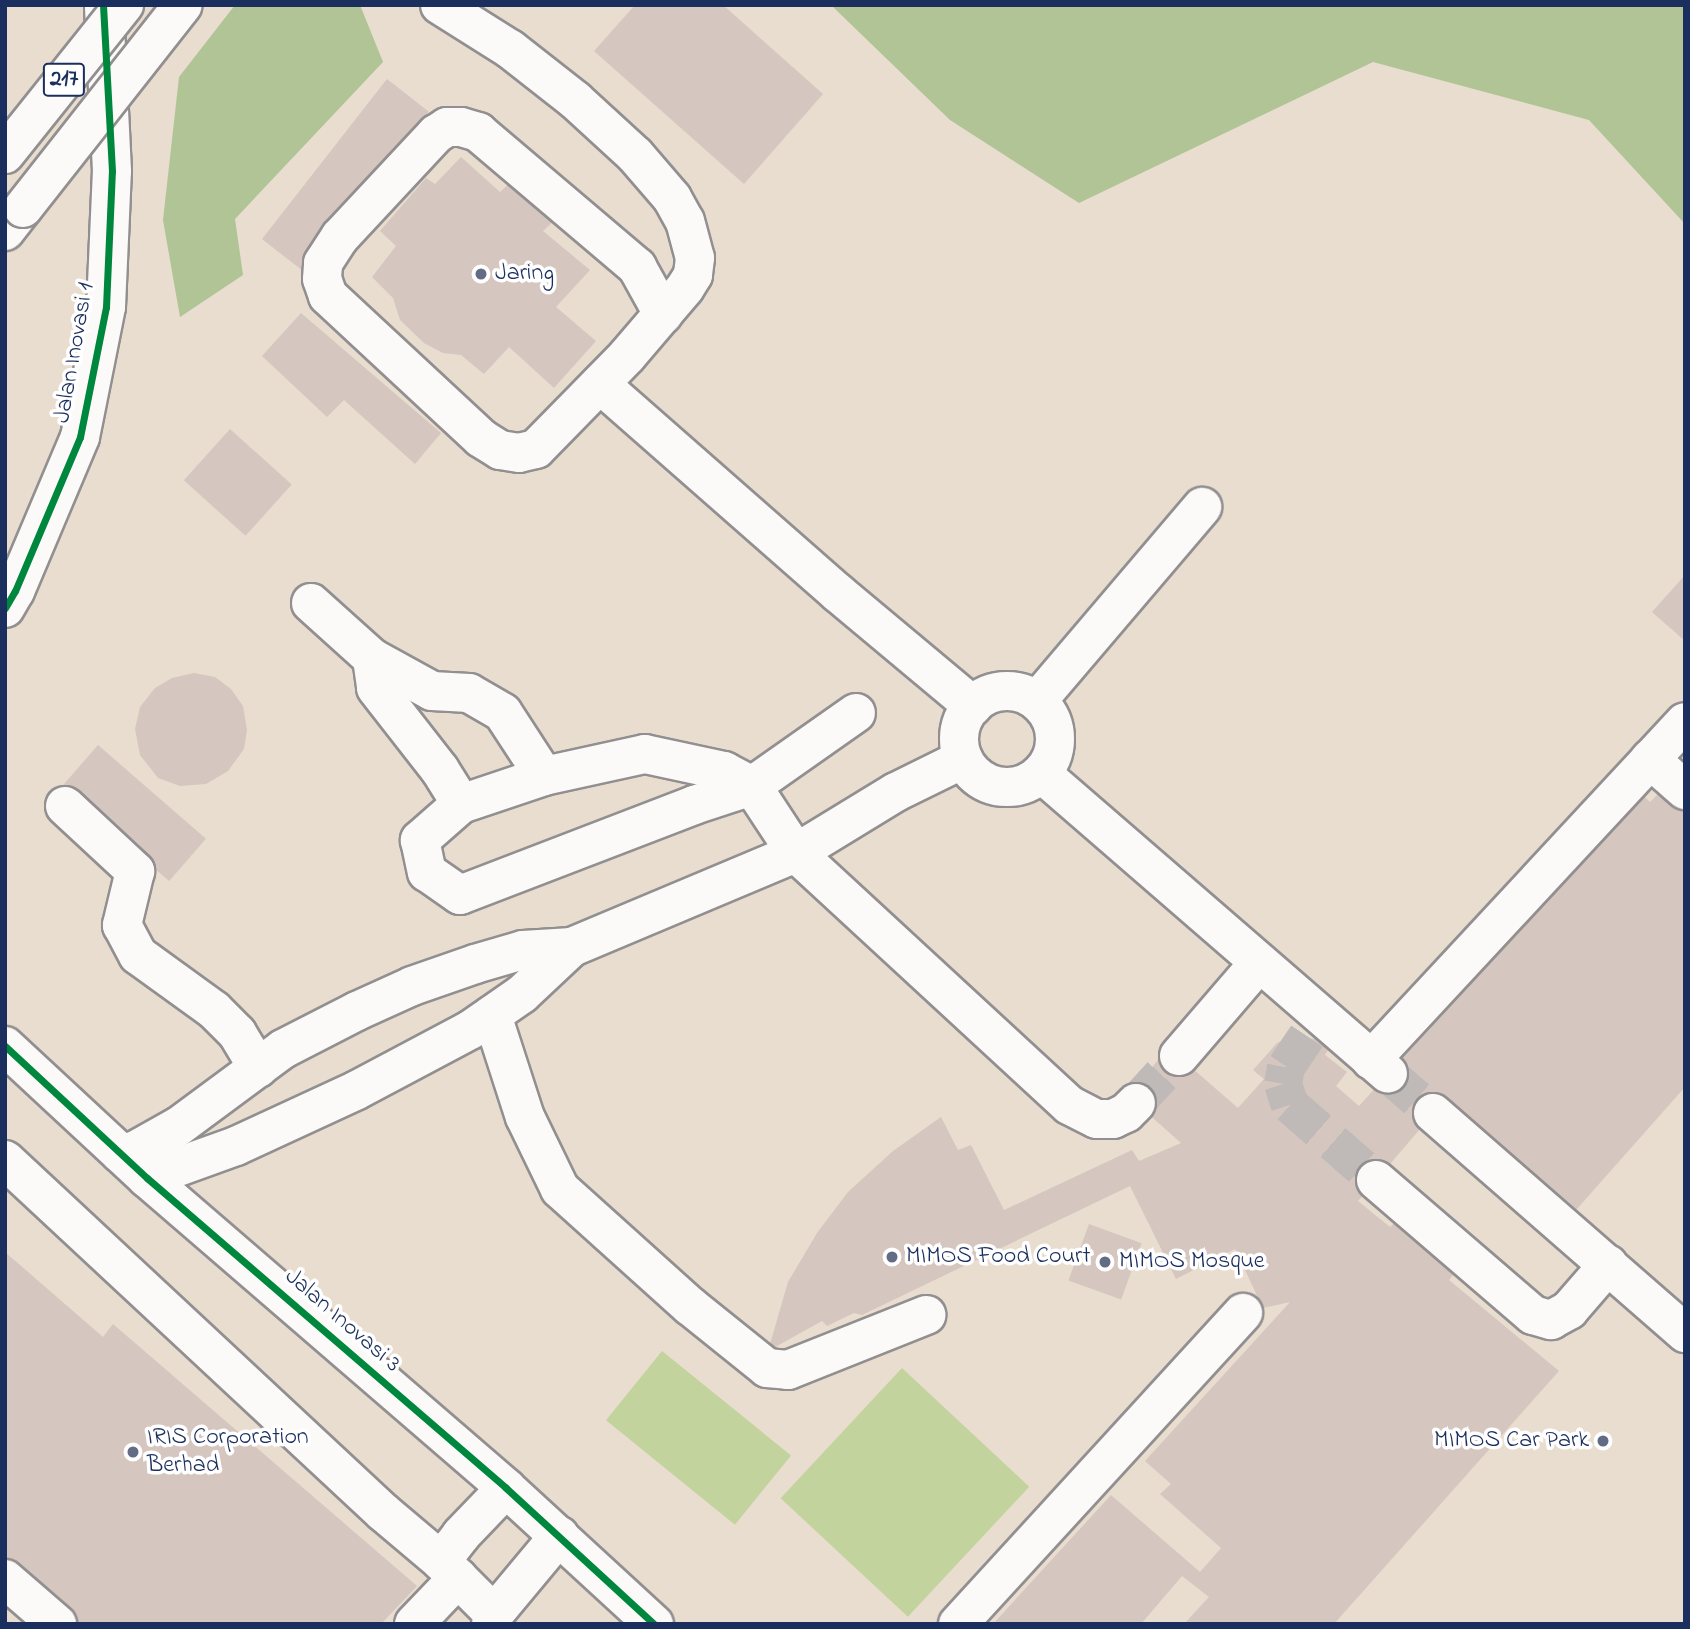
<!DOCTYPE html>
<html>
<head>
<meta charset="utf-8">
<style>
	body { margin:0 }
	#map { position:relative; width:1690px; height:1629px; overflow:hidden; background:#e8ddce; font-family:"Indie Flower",sans-serif }
	div>[style] { position:absolute }
	.green>* { inset:0; background:#c3d39d; transform-origin:0 0 }
	.forest>* { inset:0; background:#b0c495 }
	.building>* { inset:0; background:#d5c6bf; transform-origin:0 0 }
	.minor-tunnel>* { height:38px; margin-top:-19px; transform-origin:0; background:repeating-linear-gradient(90deg,#bfbab8 0 38px,transparent 0 57px) }
	.roads { filter:drop-shadow(2px 0 #928f90) drop-shadow(-2px 0 #928f90) drop-shadow(0 2px #928f90) drop-shadow(0 -2px #928f90) }
	.minor>* { height:38px; margin:-19px; padding:0 19px; transform-origin:19px; border-radius:19px; background:#fcfaf8 }
	.minor>.ring { margin:-19px; padding:0; box-sizing:content-box; background:none; border:38px solid #fcfaf8; border-radius:50% }
	.highway>* { height:38px; margin:-19px; padding:0 19px; transform-origin:19px; border-radius:19px; background:#fcfaf8 }
	.bridges { filter:drop-shadow(2px 0 #928f90) drop-shadow(-2px 0 #928f90) drop-shadow(0 2px #928f90) drop-shadow(0 -2px #928f90) }
	.highway-bridge>* { height:38px; margin:-19px; padding:0 19px; transform-origin:19px; border-radius:19px; background:#fcfaf8 }
	.cycleway>* { height:7px; margin:-3.5px; padding:0 3.5px; transform-origin:3.5px; border-radius:3.5px; background:#00873e }
	.dots>* { width:19px; height:19px; translate:-50% -50%; box-sizing:border-box; border:4px solid #fff; border-radius:50% }
	span { translate:-50% -50%; white-space:nowrap; text-align:center; line-height:1.15; -webkit-text-stroke:7px #fff; paint-order:stroke }
	.shield-label span { padding:2px 5px; background:#fff; border:2px solid; border-radius:5px; -webkit-text-stroke-width:0 }
	.shield-label { font-size:23px; color:#1b2f5e; font-weight:700 }
	.poi-label { font-size:24px; color:#1b2f5e }
	.left { translate:0 -50%; text-align:left }
	.right { translate:-100% -50%; text-align:right }
	.street-label { font-size:24px; color:#1b2f5e }
	.frame { position:absolute; inset:0; border:7px solid #1b2f5e; pointer-events:none }
</style>
</head>
<body>
<div id="map">
	<div class="green">
		<div style="left:662px;top:1351px;width:166px;height:89px;rotate:39deg"></div>
		<div style="left:902px;top:1368px;width:174px;height:178px;rotate:43deg"></div>
	</div>
	<div class="forest">
		<div style="clip-path:polygon(235px 5px,360px 5px,383px 62px,235px 219px,243px 275px,180px 317px,163px 220px,179px 77px)"></div>
		<div style="clip-path:polygon(831px 5px,1685px 5px,1685px 224px,1589px 120px,1373px 62px,1079px 203px,950px 120px)"></div>
	</div>
	<div class="building">
		<div style="clip-path:polygon(635px 5px,723px 5px,823px 94px,744px 184px,594px 51px)"></div>
		<div style="left:387px;top:79px;width:53px;height:203px;rotate:38deg"></div>
		<div style="clip-path:polygon(461px 157px,500px 192px,510px 183px,554px 221px,543px 231px,590px 270px,556px 307px,596px 341px,554px 388px,509px 347px,484px 374px,461px 355px,443px 353px,424px 343px,400px 320px,393px 298px,372px 277px,396px 246px,380px 231px,426px 178px,435px 184px)"></div>
		<div style="clip-path:polygon(301px 313px,441px 433px,415px 464px,344px 400px,327px 417px,262px 356px)"></div>
		<div style="left:230px;top:429px;width:83px;height:69px;rotate:42deg"></div>
		<div style="clip-path:polygon(1685px 575px,1685px 641px,1652px 612px)"></div>
		<div style="clip-path:polygon(194px 673px,215px 677px,231px 689px,243px 706px,247px 730px,244px 749px,228px 771px,206px 784px,180px 786px,158px 778px,140px 755px,135px 729px,140px 707px,155px 688px,172px 678px)"></div>
		<div style="left:98px;top:745px;width:143px;height:56px;rotate:41deg"></div>
		<div style="clip-path:polygon(1660px 792px,1685px 814px,1685px 1087px,1576px 1210px,1446px 1099px,1358px 1201px,1390px 1227px,1406px 1212px,1463px 1262px,1449px 1280px,1559px 1371px,1334px 1624px,1184px 1624px,1209px 1597px,1182px 1576px,1141px 1624px,993px 1624px,1111px 1495px,1200px 1572px,1221px 1548px,1160px 1494px,1171px 1484px,1145px 1461px,1290px 1302px,1263px 1308px,1235px 1249px,1176px 1279px,1130px 1186px,862px 1315px,854px 1313px,827px 1326px,822px 1321px,768px 1351px,788px 1282px,817px 1233px,848px 1192px,893px 1151px,941px 1117px,958px 1150px,971px 1145px,1004px 1210px,1132px 1150px,1139px 1161px,1181px 1143px,1127px 1095px,1169px 1048px,1238px 1108px,1264px 1079px,1253px 1070px,1277px 1043px,1290px 1037px,1316px 1039px,1330px 1047px,1325px 1055px,1347px 1072px,1336px 1086px,1359px 1106px,1643px 795px,1650px 802px)"></div>
		<div style="left:1089px;top:1224px;width:56px;height:60px;rotate:20deg"></div>
		<div style="clip-path:polygon(5px 1252px,103px 1337px,113px 1324px,417px 1586px,381px 1624px,70px 1624px,5px 1567px)"></div>
	</div>
	<div class="minor-tunnel">
		<div style="left:1307px;top:1036px;width:37px;rotate:124deg"></div>
		<div style="left:1286px;top:1067px;width:17px;rotate:100deg"></div>
		<div style="left:1283px;top:1084px;width:22px;rotate:72deg"></div>
		<div style="left:1290px;top:1105px;width:114px;rotate:41.1deg"></div>
		<div style="left:1388px;top:1074px;width:60px;rotate:40.9deg"></div>
		<div style="left:1136px;top:1103px;width:64px;rotate:-47.5deg"></div>
	</div>
	<div class="roads">
		<div class="minor">
			<div style="left:440px;top:5px;width:83px;rotate:32.2deg"></div>
			<div style="left:510px;top:49px;width:83px;rotate:38.1deg"></div>
			<div style="left:575px;top:100px;width:81px;rotate:42.5deg"></div>
			<div style="left:635px;top:155px;width:57px;rotate:49.3deg"></div>
			<div style="left:672px;top:198px;width:26px;rotate:61deg"></div>
			<div style="left:685px;top:221px;width:38px;rotate:75deg"></div>
			<div style="left:695px;top:258px;width:17px;rotate:97deg"></div>
			<div style="left:693px;top:275px;width:15px;rotate:122deg"></div>
			<div style="left:685px;top:288px;width:89px;rotate:130.5deg"></div>
			<div style="left:627px;top:356px;width:130px;rotate:134.4deg"></div>
			<div style="left:536px;top:449px;width:17px;rotate:167deg"></div>
			<div style="left:519px;top:453px;width:19px;rotate:-171deg"></div>
			<div style="left:500px;top:450px;width:22px;rotate:-148deg"></div>
			<div style="left:481px;top:438px;width:209px;rotate:-137.1deg"></div>
			<div style="left:328px;top:296px;width:18px;rotate:-109deg"></div>
			<div style="left:322px;top:279px;width:16px;rotate:-86deg"></div>
			<div style="left:323px;top:263px;width:31px;rotate:-57deg"></div>
			<div style="left:340px;top:237px;width:141px;rotate:-47deg"></div>
			<div style="left:436px;top:134px;width:13px;rotate:-32deg"></div>
			<div style="left:447px;top:127px;width:14px"></div>
			<div style="left:461px;top:127px;width:18px;rotate:16deg"></div>
			<div style="left:478px;top:132px;width:209px;rotate:40.3deg"></div>
			<div style="left:637px;top:267px;width:54px;rotate:61deg"></div>
			<div style="left:600px;top:384px;width:317px;rotate:41.3deg"></div>
			<div style="left:838px;top:593px;width:176px;rotate:39.9deg"></div>
			<div style="left:311px;top:603px;width:82px;rotate:42deg"></div>
			<div style="left:372px;top:658px;width:30px;rotate:82deg"></div>
			<div style="left:376px;top:688px;width:104px;rotate:52deg"></div>
			<div style="left:440px;top:770px;width:40px;rotate:58deg"></div>
			<div style="left:461px;top:804px;width:55px;rotate:138.7deg"></div>
			<div style="left:420px;top:840px;width:33px;rotate:78deg"></div>
			<div style="left:427px;top:872px;width:40px;rotate:34.9deg"></div>
			<div style="left:460px;top:895px;width:251px;rotate:-21deg"></div>
			<div style="left:694px;top:805px;width:61px;rotate:-18.1deg"></div>
			<div style="left:752px;top:786px;width:80px;rotate:56.7deg"></div>
			<div style="left:796px;top:853px;width:372px;rotate:42.7deg"></div>
			<div style="left:1069px;top:1105px;width:31px;rotate:27deg"></div>
			<div style="left:1097px;top:1119px;width:16px"></div>
			<div style="left:1113px;top:1119px;width:14px;rotate:-25deg"></div>
			<div style="left:1126px;top:1113px;width:14px;rotate:-45deg"></div>
			<div style="left:5px;top:608px;width:20px;rotate:-60deg"></div>
			<div style="left:15px;top:591px;width:167px;rotate:-67.1deg"></div>
			<div style="left:80px;top:437px;width:133px;rotate:-78.7deg"></div>
			<div style="left:106px;top:307px;width:136px;rotate:-87.5deg"></div>
			<div style="left:112px;top:171px;width:164px;rotate:-92.8deg"></div>
			<div style="left:372px;top:658px;width:68px;rotate:28.8deg"></div>
			<div style="left:432px;top:691px;width:37px;rotate:3deg"></div>
			<div style="left:469px;top:693px;width:39px;rotate:30deg"></div>
			<div style="left:503px;top:713px;width:75px;rotate:56.9deg"></div>
			<div style="left:544px;top:776px;width:103px;rotate:-12.3deg"></div>
			<div style="left:645px;top:754px;width:81px;rotate:12.1deg"></div>
			<div style="left:724px;top:771px;width:32px;rotate:28deg"></div>
			<div style="left:752px;top:786px;width:127px;rotate:-35.1deg"></div>
			<div class="ring" style="left:959px;top:691px;width:58px;height:58px"></div>
			<div style="left:1037px;top:701px;width:255px;rotate:-49.6deg"></div>
			<div style="left:1650px;top:759px;width:47px;rotate:41.5deg"></div>
			<div style="left:1041px;top:773px;width:459px;rotate:40.9deg"></div>
			<div style="left:461px;top:804px;width:88px;rotate:-18.6deg"></div>
			<div style="left:65px;top:806px;width:96px;rotate:42.9deg"></div>
			<div style="left:135px;top:871px;width:56px;rotate:103.5deg"></div>
			<div style="left:122px;top:925px;width:34px;rotate:62deg"></div>
			<div style="left:138px;top:955px;width:94px;rotate:35.9deg"></div>
			<div style="left:214px;top:1010px;width:33px;rotate:45deg"></div>
			<div style="left:237px;top:1033px;width:41px;rotate:59deg"></div>
			<div style="left:492px;top:1015px;width:107px;rotate:72.1deg"></div>
			<div style="left:525px;top:1117px;width:80px;rotate:64.1deg"></div>
			<div style="left:560px;top:1189px;width:175px;rotate:42deg"></div>
			<div style="left:690px;top:1306px;width:99px;rotate:38.8deg"></div>
			<div style="left:767px;top:1368px;width:21px;rotate:5deg"></div>
			<div style="left:788px;top:1370px;width:149px;rotate:-21.7deg"></div>
			<div style="left:5px;top:1046px;width:194px;rotate:42.9deg"></div>
			<div style="left:147px;top:1178px;width:474px;rotate:40.8deg"></div>
			<div style="left:506px;top:1488px;width:201px;rotate:42.6deg"></div>
			<div style="left:1179px;top:1056px;width:123px;rotate:-49.3deg"></div>
			<div style="left:1371px;top:1060px;width:461px;rotate:-47.1deg"></div>
			<div style="left:1433px;top:1113px;width:335px;rotate:41.1deg"></div>
			<div style="left:120px;top:1153px;width:14px;rotate:-8deg"></div>
			<div style="left:134px;top:1151px;width:51px;rotate:-29.1deg"></div>
			<div style="left:179px;top:1126px;width:129px;rotate:-36.5deg"></div>
			<div style="left:283px;top:1049px;width:83px;rotate:-27.2deg"></div>
			<div style="left:357px;top:1011px;width:60px;rotate:-24.4deg"></div>
			<div style="left:412px;top:986px;width:67px;rotate:-19.2deg"></div>
			<div style="left:475px;top:964px;width:50px;rotate:-16.3deg"></div>
			<div style="left:523px;top:950px;width:49px;rotate:-3.5deg"></div>
			<div style="left:5px;top:1160px;width:517px;rotate:42.96deg"></div>
			<div style="left:383px;top:1512px;width:76px;rotate:40.2deg"></div>
			<div style="left:441px;top:1561px;width:75px;rotate:45deg"></div>
			<div style="left:147px;top:1178px;width:95px;rotate:-19.8deg"></div>
			<div style="left:236px;top:1146px;width:133px;rotate:-24.8deg"></div>
			<div style="left:357px;top:1090px;width:128px;rotate:-28deg"></div>
			<div style="left:470px;top:1030px;width:63px;rotate:-34.7deg"></div>
			<div style="left:522px;top:994px;width:69px;rotate:-43.2deg"></div>
			<div style="left:572px;top:947px;width:243px;rotate:-22.8deg"></div>
			<div style="left:796px;top:853px;width:117px;rotate:-31.4deg"></div>
			<div style="left:896px;top:792px;width:75px;rotate:-26.2deg"></div>
			<div style="left:1376px;top:1180px;width:207px;rotate:40.7deg"></div>
			<div style="left:1533px;top:1315px;width:19px;rotate:16deg"></div>
			<div style="left:1551px;top:1320px;width:21px;rotate:-29deg"></div>
			<div style="left:1569px;top:1310px;width:60px;rotate:-49.1deg"></div>
			<div style="left:441px;top:1561px;width:33px;rotate:-52deg"></div>
			<div style="left:461px;top:1535px;width:65px;rotate:-46.2deg"></div>
			<div style="left:5px;top:1579px;width:69px;rotate:40.9deg"></div>
			<div style="left:414px;top:1624px;width:64px;rotate:-46.3deg"></div>
			<div style="left:491px;top:1624px;width:10px;rotate:-73deg"></div>
			<div style="left:494px;top:1614px;width:102px;rotate:-50.2deg"></div>
			<div style="left:958px;top:1624px;width:422px;rotate:-47.5deg"></div>
		</div>
		<div class="highway">
			<div style="left:5px;top:231px;width:29px;rotate:-52deg"></div>
		</div>
	</div>
	<div class="bridges">
		<div class="highway-bridge">
			<div style="left:5px;top:154px;width:191px;rotate:-51.4deg"></div>
			<div style="left:23px;top:208px;width:258px;rotate:-51.8deg"></div>
		</div>
	</div>
	<div class="cycleway">
		<div style="left:5px;top:608px;width:20px;rotate:-60deg"></div>
		<div style="left:15px;top:591px;width:167px;rotate:-67.1deg"></div>
		<div style="left:80px;top:437px;width:133px;rotate:-78.7deg"></div>
		<div style="left:106px;top:307px;width:136px;rotate:-87.5deg"></div>
		<div style="left:112px;top:171px;width:166px;rotate:-93.1deg"></div>
		<div style="left:5px;top:1046px;width:194px;rotate:42.9deg"></div>
		<div style="left:147px;top:1178px;width:474px;rotate:40.8deg"></div>
		<div style="left:506px;top:1488px;width:201px;rotate:42.6deg"></div>
	</div>
	<div class="dots">
		<div style="left:481px;top:274px;background:#636c85"></div>
		<div style="left:892px;top:1257px;background:#636c85"></div>
		<div style="left:1105px;top:1262px;background:#636c85"></div>
		<div style="left:1603px;top:1441px;background:#636c85"></div>
		<div style="left:133px;top:1452px;background:#636c85"></div>
	</div>
	<div class="shield-label">
		<span style="left:64px;top:80px">217</span>
	</div>
	<div class="poi-label">
		<span class="left" style="left:495px;top:274px">Jaring</span>
		<span class="left" style="left:906px;top:1257px">MIMOS Food Court</span>
		<span class="left" style="left:1119px;top:1262px">MIMOS Mosque</span>
		<span class="left" style="left:147px;top:1452px">IRIS Corporation<br>Berhad</span>
		<span class="right" style="left:1589px;top:1441px">MIMOS Car Park</span>
	</div>
	<div class="street-label">
		<span style="left:75px;top:353px;rotate:-80deg">Jalan Inovasi 1</span>
		<span style="left:342px;top:1321px;rotate:41deg">Jalan Inovasi 3</span>
	</div>
	<div class="frame"></div>
</div>
</body>
</html>
